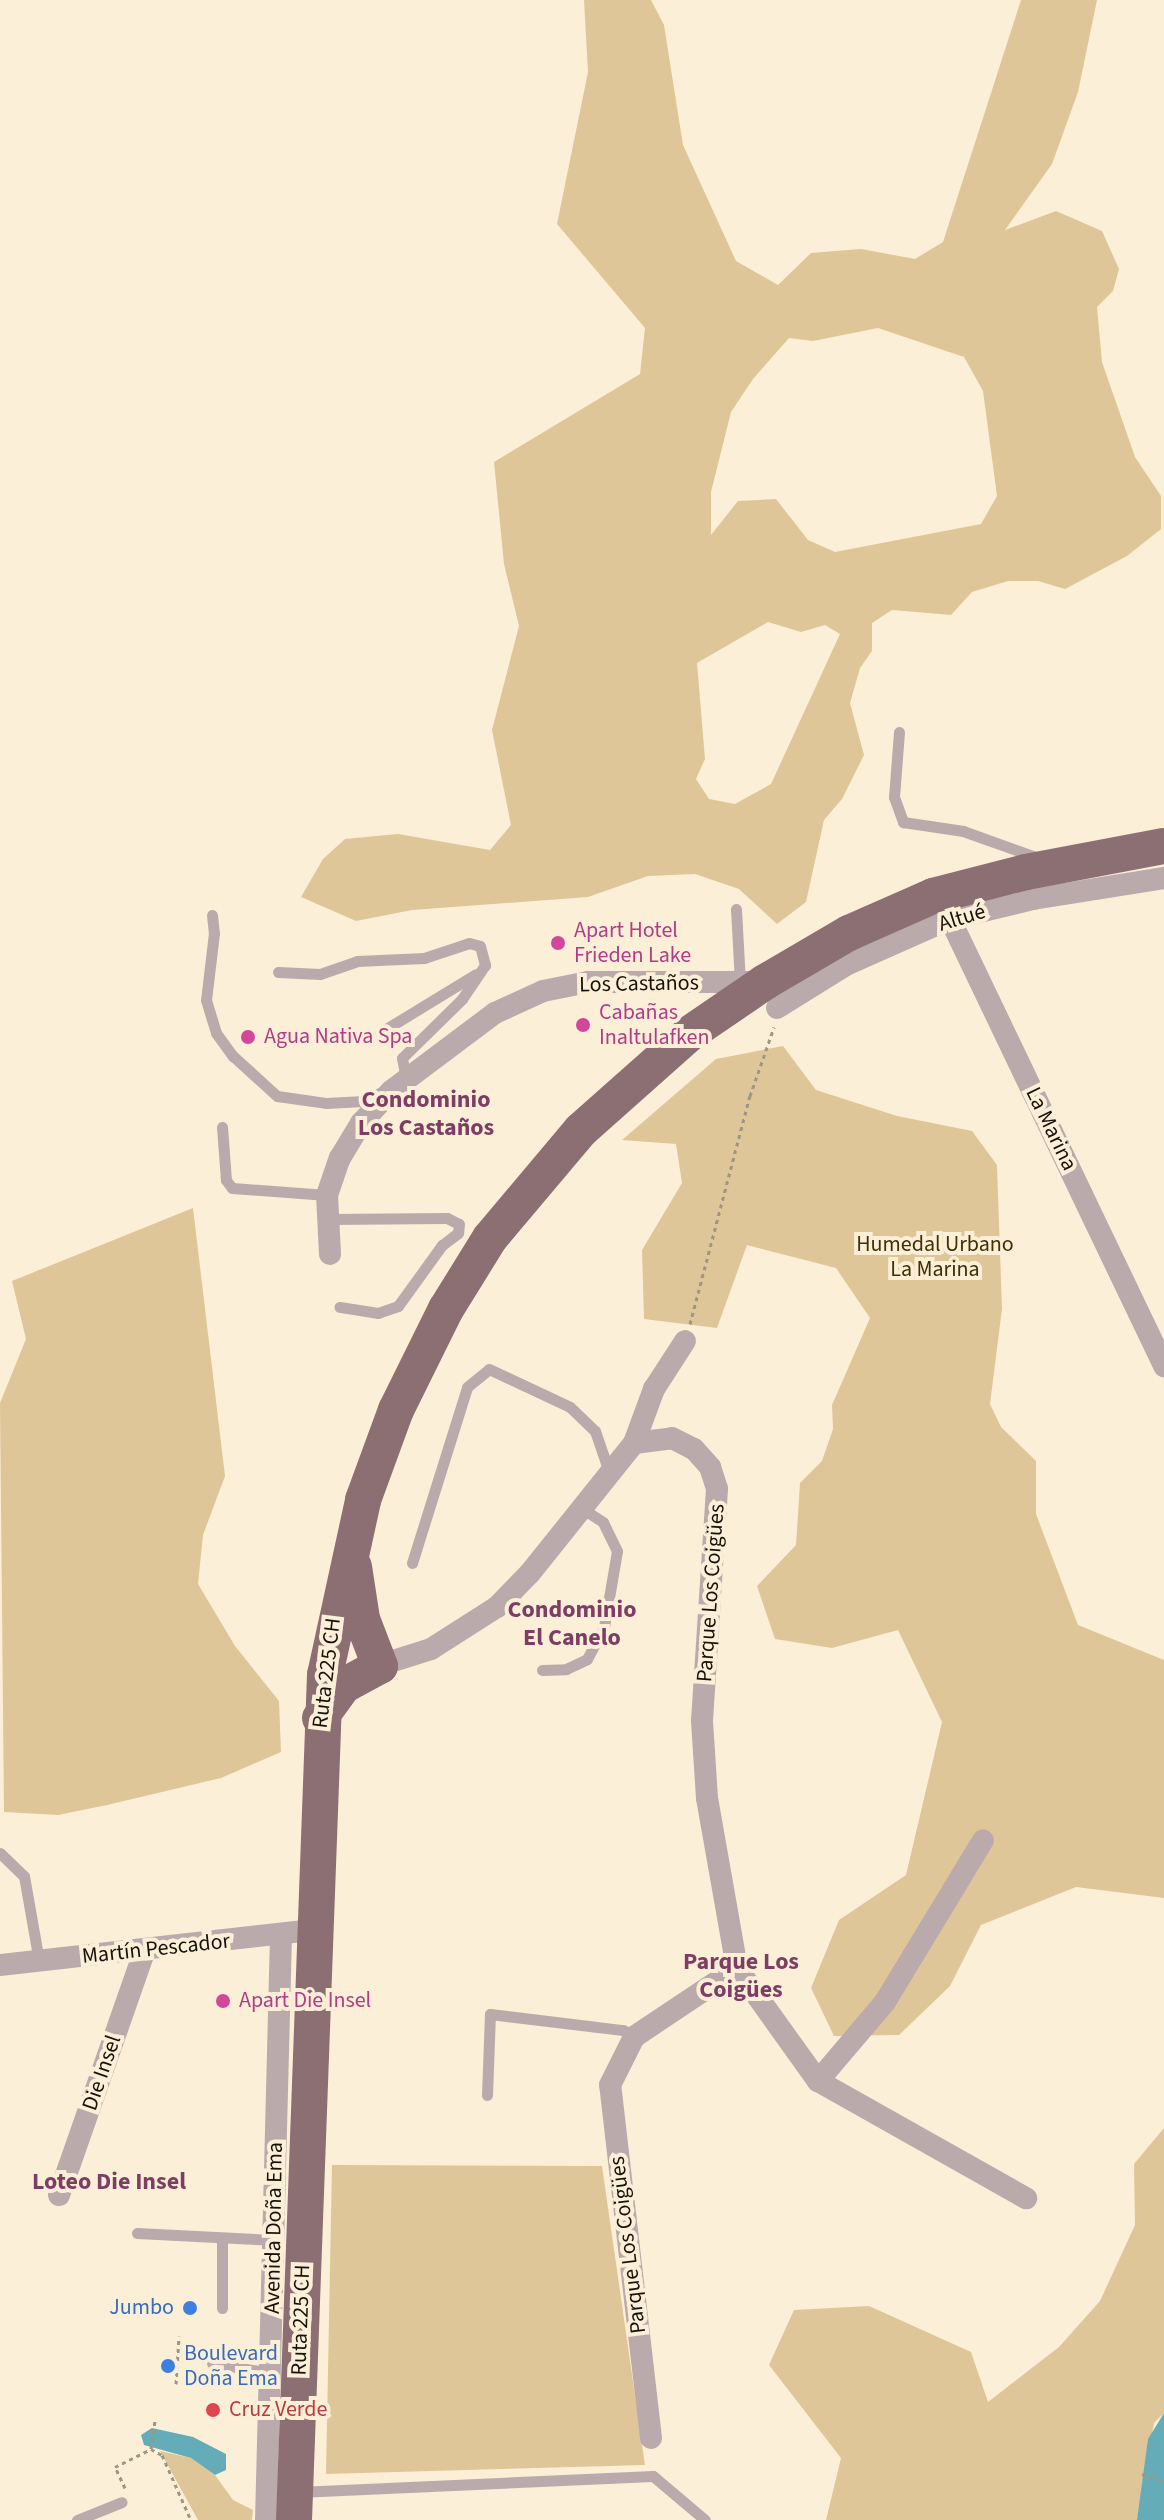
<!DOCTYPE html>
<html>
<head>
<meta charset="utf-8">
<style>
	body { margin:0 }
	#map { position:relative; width:1164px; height:2520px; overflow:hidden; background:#fcefd8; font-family:"Source Sans 3",sans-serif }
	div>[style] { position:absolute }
	.green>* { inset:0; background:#dec698 }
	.water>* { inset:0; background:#64adb8 }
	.path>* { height:3px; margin-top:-1.5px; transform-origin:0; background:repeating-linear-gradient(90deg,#9e9583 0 4px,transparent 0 8px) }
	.service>* { height:11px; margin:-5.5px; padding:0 5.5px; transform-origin:5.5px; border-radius:5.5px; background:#bbaaac }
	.minor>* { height:22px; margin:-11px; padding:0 11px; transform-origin:11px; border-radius:11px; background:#bbaaac }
	.primary>* { height:36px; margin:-18px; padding:0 18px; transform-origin:18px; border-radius:18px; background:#8c6f73 }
	.dots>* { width:22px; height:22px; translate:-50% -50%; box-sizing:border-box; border:4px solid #fcefd8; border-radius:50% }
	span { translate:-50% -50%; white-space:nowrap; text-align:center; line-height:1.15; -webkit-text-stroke:8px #fcefd8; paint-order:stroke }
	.street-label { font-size:22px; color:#171208 }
	.hotel-label { font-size:22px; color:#b23c85 }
	.left { translate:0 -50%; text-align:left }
	.park-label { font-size:22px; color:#422f04 }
	.shop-label { font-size:22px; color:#366cbe }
	.right { translate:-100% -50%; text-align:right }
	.health-label { font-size:22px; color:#be3a42 }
	.neighbourhood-label { font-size:24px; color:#7e3e64; font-weight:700 }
</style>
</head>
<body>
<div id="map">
	<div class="green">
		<div style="clip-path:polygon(evenodd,584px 0,651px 0,664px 25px,683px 145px,736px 261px,778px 285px,811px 253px,861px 249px,915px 259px,943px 242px,1021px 0,1097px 0,1078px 92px,1052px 164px,1005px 230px,1056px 211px,1102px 231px,1119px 269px,1113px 291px,1097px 307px,1102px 362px,1135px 457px,1161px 496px,1161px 529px,1127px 556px,1065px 589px,1038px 581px,1008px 581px,972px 592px,951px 615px,892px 610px,872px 623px,872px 651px,860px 668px,850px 703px,864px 755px,842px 799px,824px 820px,806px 902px,777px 924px,739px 889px,695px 874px,648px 876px,588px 897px,412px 910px,356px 921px,301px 897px,323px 859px,345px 839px,398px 834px,490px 850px,511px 825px,492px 730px,519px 626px,504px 564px,494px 462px,640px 374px,645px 328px,557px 224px,588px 72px,584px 0,878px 328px,964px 357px,983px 391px,997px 496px,981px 524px,835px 552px,808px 540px,776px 499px,738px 501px,711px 535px,711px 492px,731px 412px,753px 379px,789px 338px,813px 341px,878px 328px,584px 0,768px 622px,801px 632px,825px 625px,840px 634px,771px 784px,735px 804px,709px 799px,696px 779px,705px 759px,697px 663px,768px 622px)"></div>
		<div style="clip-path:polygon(783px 1046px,816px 1090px,897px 1116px,972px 1131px,997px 1165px,1002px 1309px,990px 1404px,1001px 1427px,1036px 1461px,1036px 1514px,1078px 1625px,1164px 1660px,1164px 1898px,1076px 1887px,981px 1925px,950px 1986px,899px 2035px,834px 2036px,811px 1988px,839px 1920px,906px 1875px,942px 1722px,898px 1630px,832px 1648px,775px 1639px,757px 1586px,796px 1545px,800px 1483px,822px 1461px,833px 1429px,832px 1405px,870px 1318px,836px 1268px,747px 1245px,717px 1328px,644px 1319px,642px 1250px,682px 1183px,676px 1144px,622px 1140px,716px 1059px)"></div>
		<div style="clip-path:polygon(193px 1208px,225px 1476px,203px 1535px,198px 1584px,235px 1646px,279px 1701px,281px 1752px,221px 1778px,107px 1805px,58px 1815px,4px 1812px,0 1403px,26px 1339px,12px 1281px)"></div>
		<div style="clip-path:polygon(1164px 2128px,1164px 2413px,1154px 2423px,1137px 2520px,826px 2520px,841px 2458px,769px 2365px,794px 2310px,869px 2306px,971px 2352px,988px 2402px,1059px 2347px,1100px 2301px,1135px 2225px,1134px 2164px)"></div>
		<div style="clip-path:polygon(332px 2165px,602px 2166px,645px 2465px,326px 2474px)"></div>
		<div style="clip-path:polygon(160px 2451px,191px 2458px,215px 2475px,233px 2500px,253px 2510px,252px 2520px,198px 2520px)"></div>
	</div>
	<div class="water">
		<div style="clip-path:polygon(1164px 2413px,1164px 2520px,1137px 2520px,1148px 2439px)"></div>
		<div style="clip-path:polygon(152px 2428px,193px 2437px,226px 2454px,226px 2470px,215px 2475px,191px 2458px,144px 2445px,141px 2435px)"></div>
	</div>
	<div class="path">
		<div style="left:690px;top:1324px;width:236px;rotate:-75.3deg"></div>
		<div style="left:750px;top:1096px;width:73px;rotate:-70.8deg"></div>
		<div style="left:176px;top:2384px;width:48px;rotate:-86.4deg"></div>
		<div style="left:151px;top:2449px;width:29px;rotate:-82deg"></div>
		<div style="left:1142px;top:2474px;width:23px;rotate:20deg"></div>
		<div style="left:125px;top:2488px;width:23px;rotate:-115deg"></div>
		<div style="left:115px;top:2467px;width:40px;rotate:-26.6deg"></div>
		<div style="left:151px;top:2449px;width:13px;rotate:29deg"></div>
		<div style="left:162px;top:2455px;width:71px;rotate:66deg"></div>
	</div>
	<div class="service">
		<div style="left:899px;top:732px;width:65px;rotate:94.4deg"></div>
		<div style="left:894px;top:797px;width:27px;rotate:70deg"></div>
		<div style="left:903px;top:822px;width:61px;rotate:8.5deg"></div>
		<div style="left:963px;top:831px;width:83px;rotate:19.7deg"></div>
		<div style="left:736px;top:909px;width:74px;rotate:86.9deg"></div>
		<div style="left:212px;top:915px;width:18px;rotate:84deg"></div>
		<div style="left:214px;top:933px;width:67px;rotate:96.8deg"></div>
		<div style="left:206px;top:1000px;width:34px;rotate:73deg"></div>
		<div style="left:216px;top:1033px;width:29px;rotate:54deg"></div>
		<div style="left:233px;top:1056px;width:59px;rotate:42.3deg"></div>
		<div style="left:277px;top:1096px;width:49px;rotate:8.1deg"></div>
		<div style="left:326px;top:1103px;width:38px;rotate:-3deg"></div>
		<div style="left:364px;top:1101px;width:18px;rotate:-27deg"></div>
		<div style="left:278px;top:972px;width:42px;rotate:2.7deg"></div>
		<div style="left:320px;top:974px;width:39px;rotate:-19deg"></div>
		<div style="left:357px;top:961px;width:67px;rotate:-2.6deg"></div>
		<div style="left:424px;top:958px;width:47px;rotate:-18.4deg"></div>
		<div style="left:469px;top:943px;width:11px;rotate:15deg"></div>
		<div style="left:480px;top:946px;width:20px;rotate:75deg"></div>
		<div style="left:485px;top:965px;width:41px;rotate:124.1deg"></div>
		<div style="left:462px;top:999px;width:84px;rotate:135.5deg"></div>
		<div style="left:402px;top:1058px;width:21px;rotate:79deg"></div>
		<div style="left:381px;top:1032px;width:111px;rotate:-31.4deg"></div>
		<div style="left:222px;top:1127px;width:53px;rotate:85.7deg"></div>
		<div style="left:226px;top:1180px;width:10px;rotate:53deg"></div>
		<div style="left:232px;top:1188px;width:95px;rotate:4.2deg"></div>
		<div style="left:328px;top:1219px;width:119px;rotate:-0.5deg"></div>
		<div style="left:447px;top:1218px;width:13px;rotate:27deg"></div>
		<div style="left:459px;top:1224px;width:9px;rotate:96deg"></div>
		<div style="left:458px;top:1233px;width:20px;rotate:143deg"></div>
		<div style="left:442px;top:1245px;width:75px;rotate:125.8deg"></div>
		<div style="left:398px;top:1306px;width:21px;rotate:161deg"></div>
		<div style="left:378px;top:1313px;width:39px;rotate:-171deg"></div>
		<div style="left:412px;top:1563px;width:184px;rotate:-72.6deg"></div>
		<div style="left:467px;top:1387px;width:28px;rotate:-39deg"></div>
		<div style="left:489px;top:1369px;width:89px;rotate:25.1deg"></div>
		<div style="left:570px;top:1407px;width:35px;rotate:44deg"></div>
		<div style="left:595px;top:1431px;width:40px;rotate:71.1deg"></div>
		<div style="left:542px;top:1670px;width:24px;rotate:-2deg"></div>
		<div style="left:566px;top:1669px;width:23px;rotate:-25deg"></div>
		<div style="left:587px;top:1659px;width:36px;rotate:-62deg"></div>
		<div style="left:604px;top:1627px;width:77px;rotate:-80.3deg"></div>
		<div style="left:617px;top:1551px;width:32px;rotate:-116deg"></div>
		<div style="left:603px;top:1522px;width:27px;rotate:-147deg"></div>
		<div style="left:0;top:1853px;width:33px;rotate:44deg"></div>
		<div style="left:24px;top:1876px;width:86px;rotate:80deg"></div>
		<div style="left:487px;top:2095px;width:81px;rotate:-87.9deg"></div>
		<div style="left:490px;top:2014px;width:134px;rotate:6.9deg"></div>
		<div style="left:623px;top:2030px;width:13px;rotate:32deg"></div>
		<div style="left:137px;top:2233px;width:136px;rotate:2.9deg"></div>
		<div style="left:222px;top:2238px;width:70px;rotate:90deg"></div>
		<div style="left:212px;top:2363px;width:59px;rotate:9.8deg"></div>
		<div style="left:298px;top:2492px;width:355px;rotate:-2.6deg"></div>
		<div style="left:653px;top:2476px;width:68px;rotate:40.2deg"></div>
		<div style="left:77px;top:2520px;width:48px;rotate:-21.8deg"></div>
	</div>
	<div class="minor">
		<div style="left:933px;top:896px;width:29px;rotate:54deg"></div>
		<div style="left:950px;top:919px;width:496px;rotate:64.4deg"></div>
		<div style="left:777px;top:1008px;width:81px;rotate:-31.9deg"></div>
		<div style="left:846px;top:965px;width:114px;rotate:-23.9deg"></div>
		<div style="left:950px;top:919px;width:85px;rotate:-13.5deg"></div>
		<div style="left:1033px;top:899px;width:133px;rotate:-9.1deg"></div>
		<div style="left:330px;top:1254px;width:59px;rotate:-92.9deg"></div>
		<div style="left:327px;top:1195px;width:39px;rotate:-71deg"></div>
		<div style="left:340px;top:1158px;width:41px;rotate:-59deg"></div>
		<div style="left:361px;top:1123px;width:44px;rotate:-46.8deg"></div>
		<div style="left:391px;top:1091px;width:130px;rotate:-36.9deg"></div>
		<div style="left:495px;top:1013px;width:53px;rotate:-24.6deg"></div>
		<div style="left:543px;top:991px;width:46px;rotate:-11.3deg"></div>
		<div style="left:588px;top:982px;width:171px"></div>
		<div style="left:634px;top:1443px;width:58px;rotate:-69.7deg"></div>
		<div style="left:654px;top:1389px;width:57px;rotate:-57.1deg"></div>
		<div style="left:371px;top:1668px;width:63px;rotate:-17.6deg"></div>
		<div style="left:431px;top:1649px;width:78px;rotate:-32.5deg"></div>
		<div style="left:497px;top:1607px;width:47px;rotate:-45.9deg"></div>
		<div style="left:530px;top:1573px;width:166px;rotate:-51.3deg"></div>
		<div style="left:634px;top:1443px;width:38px;rotate:-7deg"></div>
		<div style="left:672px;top:1438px;width:25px;rotate:27deg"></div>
		<div style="left:694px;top:1449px;width:24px;rotate:48deg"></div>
		<div style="left:710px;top:1467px;width:23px;rotate:72deg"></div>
		<div style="left:717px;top:1489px;width:232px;rotate:93.7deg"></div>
		<div style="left:702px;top:1721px;width:77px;rotate:86.3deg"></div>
		<div style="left:707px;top:1798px;width:173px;rotate:80deg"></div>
		<div style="left:737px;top:1968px;width:139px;rotate:54.4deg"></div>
		<div style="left:818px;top:2081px;width:239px;rotate:29.4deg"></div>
		<div style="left:0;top:1965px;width:315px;rotate:-6.4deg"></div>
		<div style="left:818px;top:2081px;width:104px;rotate:-49.7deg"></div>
		<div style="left:885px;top:2002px;width:189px;rotate:-58.8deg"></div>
		<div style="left:59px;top:2195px;width:260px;rotate:-70.7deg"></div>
		<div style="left:651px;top:2438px;width:355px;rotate:-96.6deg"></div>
		<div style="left:610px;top:2085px;width:54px;rotate:-63.4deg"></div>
		<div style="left:634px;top:2037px;width:124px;rotate:-33.8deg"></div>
		<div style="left:266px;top:2520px;width:584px;rotate:-88.53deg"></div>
	</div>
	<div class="primary">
		<div style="left:320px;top:1718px;width:39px;rotate:-54deg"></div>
		<div style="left:343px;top:1686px;width:42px;rotate:-28.4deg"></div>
		<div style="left:380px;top:1666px;width:50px;rotate:-111deg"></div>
		<div style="left:362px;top:1619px;width:53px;rotate:-98.7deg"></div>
		<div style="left:294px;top:2520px;width:846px;rotate:-87.9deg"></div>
		<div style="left:325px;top:1675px;width:179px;rotate:-77.7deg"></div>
		<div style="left:363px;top:1500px;width:96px;rotate:-69.9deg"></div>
		<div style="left:396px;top:1410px;width:113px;rotate:-63.7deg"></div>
		<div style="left:446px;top:1309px;width:84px;rotate:-58.2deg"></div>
		<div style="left:490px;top:1238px;width:141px;rotate:-49.9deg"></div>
		<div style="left:581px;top:1130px;width:144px;rotate:-41.6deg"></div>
		<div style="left:689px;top:1034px;width:92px;rotate:-34.4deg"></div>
		<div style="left:765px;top:982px;width:97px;rotate:-30.3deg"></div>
		<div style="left:849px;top:933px;width:92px;rotate:-23.8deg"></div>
		<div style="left:933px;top:896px;width:96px;rotate:-14.5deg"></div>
		<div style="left:1026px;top:872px;width:140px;rotate:-10.7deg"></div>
	</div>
	<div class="dots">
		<div style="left:558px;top:943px;background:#d1479c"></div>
		<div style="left:583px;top:1025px;background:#d1479c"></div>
		<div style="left:248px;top:1037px;background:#d1479c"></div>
		<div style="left:223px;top:2001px;background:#d1479c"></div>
		<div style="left:190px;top:2308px;background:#3f7fe0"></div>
		<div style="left:168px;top:2366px;background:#3f7fe0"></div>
		<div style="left:213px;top:2410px;background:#e0444e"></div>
	</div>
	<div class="street-label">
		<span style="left:962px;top:918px;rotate:-17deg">Altué</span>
		<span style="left:639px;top:984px;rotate:-1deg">Los Castaños</span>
		<span style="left:1051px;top:1129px;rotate:64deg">La Marina</span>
		<span style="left:711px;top:1593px;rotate:-86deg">Parque Los Coigües</span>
		<span style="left:327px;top:1673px;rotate:-83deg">Ruta 225 CH</span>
		<span style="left:156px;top:1949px;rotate:-6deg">Martín Pescador</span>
		<span style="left:102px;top:2073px;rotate:-71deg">Die Insel</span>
		<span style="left:274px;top:2228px;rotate:-89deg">Avenida Doña Ema</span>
		<span style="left:628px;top:2245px;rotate:-97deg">Parque Los Coigües</span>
		<span style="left:301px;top:2320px;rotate:-88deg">Ruta 225 CH</span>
	</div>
	<div class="hotel-label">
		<span class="left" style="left:574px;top:943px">Apart Hotel<br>Frieden Lake</span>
		<span class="left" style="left:599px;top:1025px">Cabañas<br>Inaltulafken</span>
		<span class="left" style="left:264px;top:1037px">Agua Nativa Spa</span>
		<span class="left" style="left:239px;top:2001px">Apart Die Insel</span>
	</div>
	<div class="park-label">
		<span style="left:935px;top:1257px">Humedal Urbano<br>La Marina</span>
	</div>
	<div class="shop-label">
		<span class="right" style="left:174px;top:2308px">Jumbo</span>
		<span class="left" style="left:184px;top:2366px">Boulevard<br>Doña Ema</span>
	</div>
	<div class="health-label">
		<span class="left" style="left:229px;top:2410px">Cruz Verde</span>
	</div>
	<div class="neighbourhood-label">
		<span style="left:426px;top:1114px">Condominio<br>Los Castaños</span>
		<span style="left:572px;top:1624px">Condominio<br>El Canelo</span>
		<span style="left:741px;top:1976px">Parque Los<br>Coigües</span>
		<span style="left:109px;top:2182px">Loteo Die Insel</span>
	</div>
</div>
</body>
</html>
